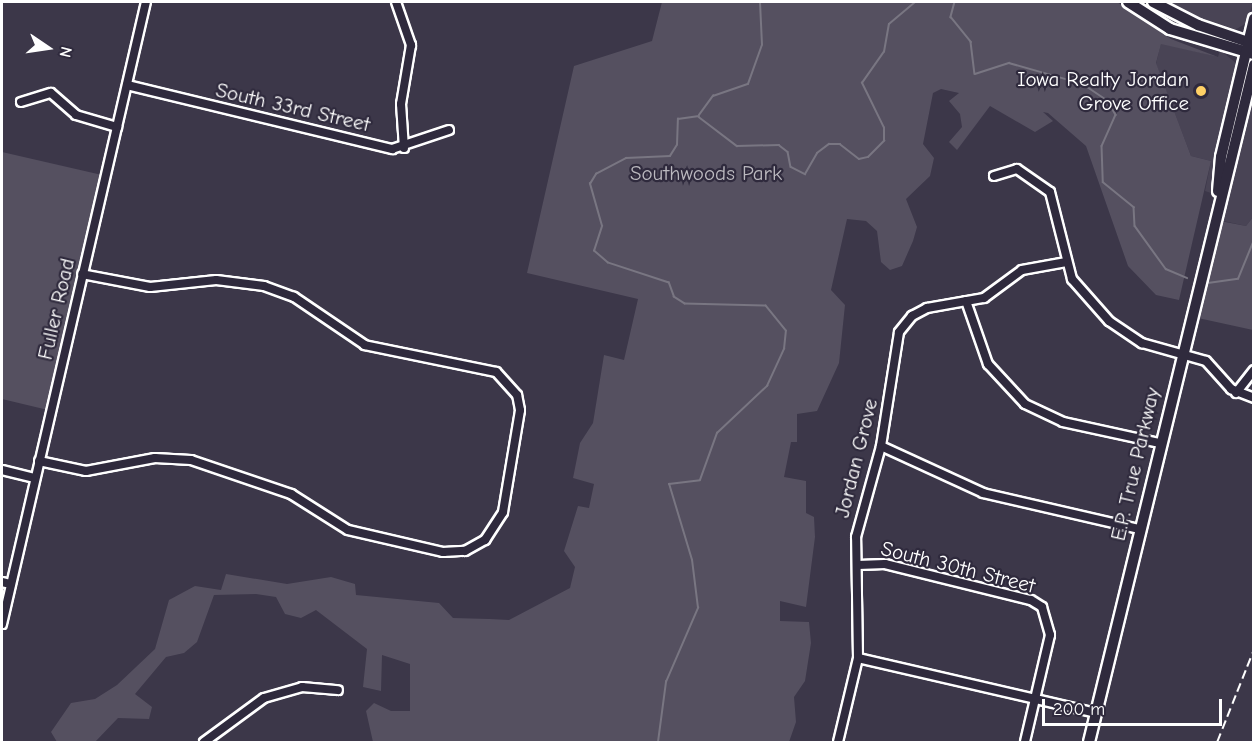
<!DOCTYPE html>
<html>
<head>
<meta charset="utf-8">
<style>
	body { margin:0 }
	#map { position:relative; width:1255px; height:744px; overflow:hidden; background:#3c3749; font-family:"Comic Neue",sans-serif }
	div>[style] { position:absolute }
	.built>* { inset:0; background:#494455 }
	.green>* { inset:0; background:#555060 }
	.stream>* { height:1.5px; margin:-0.75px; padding:0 0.75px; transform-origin:0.75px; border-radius:0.75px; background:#797682 }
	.roads { filter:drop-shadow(2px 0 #fff) drop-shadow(-2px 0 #fff) drop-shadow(0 2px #fff) drop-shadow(0 -2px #fff) }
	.minor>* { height:8px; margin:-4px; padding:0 4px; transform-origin:4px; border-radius:4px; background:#2f2a3d }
	.major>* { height:10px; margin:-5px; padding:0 5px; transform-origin:5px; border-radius:5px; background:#2f2a3d }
	.rail>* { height:1.5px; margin-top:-0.75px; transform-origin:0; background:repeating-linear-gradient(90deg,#fff 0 9px,transparent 0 13.5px) }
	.dots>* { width:16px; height:16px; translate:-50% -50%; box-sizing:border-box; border:3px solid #2f2a3d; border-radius:50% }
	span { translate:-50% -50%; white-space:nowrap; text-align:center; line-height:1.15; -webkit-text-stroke:4.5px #2f2a3d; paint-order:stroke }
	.poi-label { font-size:21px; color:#fff }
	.right { translate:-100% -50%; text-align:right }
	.street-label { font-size:21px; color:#fff }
	.park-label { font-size:21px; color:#bbb9bf }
	.frame { position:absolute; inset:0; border:3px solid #fff; pointer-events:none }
	.north { position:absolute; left:18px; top:18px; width:60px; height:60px; -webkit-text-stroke:4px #2f2a3d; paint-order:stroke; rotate:103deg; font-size:16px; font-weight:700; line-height:24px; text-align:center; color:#fff }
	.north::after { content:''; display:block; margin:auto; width:21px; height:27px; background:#fff; clip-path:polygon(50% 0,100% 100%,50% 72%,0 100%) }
	.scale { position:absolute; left:1042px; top:699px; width:180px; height:27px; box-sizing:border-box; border:3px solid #fff; border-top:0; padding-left:8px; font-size:18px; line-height:21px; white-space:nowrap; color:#fff; -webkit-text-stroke:4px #2f2a3d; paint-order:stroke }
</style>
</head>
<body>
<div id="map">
	<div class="built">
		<div style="clip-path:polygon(1159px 2px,1253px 2px,1247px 23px,1231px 32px)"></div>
		<div style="clip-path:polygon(1161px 43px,1218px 57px,1220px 50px,1236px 63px,1211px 193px,1205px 191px,1211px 161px,1191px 156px,1156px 64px)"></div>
		<div style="clip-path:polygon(1253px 80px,1253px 217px,1246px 226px,1219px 220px)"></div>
	</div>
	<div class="green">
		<div style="clip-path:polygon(662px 2px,1117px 2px,1171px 39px,1218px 57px,1161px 44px,1156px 63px,1191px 156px,1211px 161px,1179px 300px,1156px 295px,1128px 266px,1086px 146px,1048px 113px,1043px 112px,1053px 121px,1035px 132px,990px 106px,957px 150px,949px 142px,962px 127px,960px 114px,949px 101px,959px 93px,941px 89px,933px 93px,923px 144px,934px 158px,930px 176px,906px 199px,917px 227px,913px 241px,902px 266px,890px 270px,881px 262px,877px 231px,866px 221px,847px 219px,831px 290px,845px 305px,839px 363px,817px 411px,797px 414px,797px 442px,791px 442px,784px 477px,806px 481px,806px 513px,814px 517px,815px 537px,806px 607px,780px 601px,780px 621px,809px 622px,811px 643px,805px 681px,794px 697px,796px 722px,789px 742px,373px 742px,366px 711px,374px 703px,391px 711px,410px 711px,410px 664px,382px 655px,381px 691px,363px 687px,367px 649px,316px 610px,301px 618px,285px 614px,276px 597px,256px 594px,214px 595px,197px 642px,184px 653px,166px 657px,135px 694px,152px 707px,149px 719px,118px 718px,95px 742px,57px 742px,51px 732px,71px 703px,95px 699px,117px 685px,155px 649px,169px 600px,195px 586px,221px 590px,226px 574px,287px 584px,331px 577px,355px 584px,356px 595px,439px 603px,453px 618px,489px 619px,509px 620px,570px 588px,575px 567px,564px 551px,578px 506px,589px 508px,594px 484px,573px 478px,580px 443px,593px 423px,604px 355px,624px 360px,638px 299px,527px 273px,574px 66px,652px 41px)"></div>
		<div style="clip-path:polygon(2px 152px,102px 175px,48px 410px,2px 399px)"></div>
		<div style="clip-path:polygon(1253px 217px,1253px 330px,1198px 318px,1220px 221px,1246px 226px)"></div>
	</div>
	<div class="stream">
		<div style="left:955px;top:2px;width:16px;rotate:105deg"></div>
		<div style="left:951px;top:17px;width:32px;rotate:51deg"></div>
		<div style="left:971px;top:42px;width:32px;rotate:83deg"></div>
		<div style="left:975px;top:74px;width:36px;rotate:-18deg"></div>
		<div style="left:1009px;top:63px;width:77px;rotate:15.8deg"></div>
		<div style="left:1083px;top:84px;width:30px;rotate:34deg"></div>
		<div style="left:1108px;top:101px;width:16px;rotate:60deg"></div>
		<div style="left:1116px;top:115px;width:34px;rotate:114deg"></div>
		<div style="left:1102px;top:146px;width:36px;rotate:88deg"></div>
		<div style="left:1103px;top:182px;width:40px;rotate:39deg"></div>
		<div style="left:1134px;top:207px;width:19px;rotate:87deg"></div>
		<div style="left:1135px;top:226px;width:53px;rotate:54.2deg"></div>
		<div style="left:1166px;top:269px;width:23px;rotate:23deg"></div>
		<div style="left:699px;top:115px;width:24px;rotate:-54deg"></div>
		<div style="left:713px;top:96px;width:37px;rotate:-19deg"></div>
		<div style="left:748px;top:84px;width:41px;rotate:-70.3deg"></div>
		<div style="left:762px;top:45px;width:43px;rotate:-92.7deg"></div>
		<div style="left:699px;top:117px;width:48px;rotate:37.3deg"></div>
		<div style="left:737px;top:146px;width:42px;rotate:-1.4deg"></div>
		<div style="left:779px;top:145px;width:11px;rotate:38deg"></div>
		<div style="left:788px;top:152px;width:15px;rotate:79deg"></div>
		<div style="left:791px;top:167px;width:16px;rotate:27deg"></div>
		<div style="left:805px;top:174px;width:24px;rotate:-60deg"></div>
		<div style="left:817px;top:153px;width:15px;rotate:-37deg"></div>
		<div style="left:829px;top:144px;width:11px"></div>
		<div style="left:840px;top:144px;width:24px;rotate:38deg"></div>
		<div style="left:859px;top:159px;width:9px;rotate:-13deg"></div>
		<div style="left:868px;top:157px;width:23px;rotate:-45deg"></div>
		<div style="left:884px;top:141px;width:13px;rotate:-90deg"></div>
		<div style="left:884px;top:128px;width:50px;rotate:-116.1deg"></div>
		<div style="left:862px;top:83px;width:38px;rotate:-55deg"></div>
		<div style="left:884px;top:52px;width:28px;rotate:-80deg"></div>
		<div style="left:889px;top:24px;width:34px;rotate:-40deg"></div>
		<div style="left:1208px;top:283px;width:30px;rotate:-8deg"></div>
		<div style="left:1238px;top:279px;width:42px;rotate:-67.7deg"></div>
		<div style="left:658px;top:742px;width:61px;rotate:-82.4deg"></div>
		<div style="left:666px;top:682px;width:81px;rotate:-66.6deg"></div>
		<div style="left:698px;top:608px;width:48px;rotate:-97.1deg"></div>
		<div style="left:692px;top:560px;width:79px;rotate:-106.8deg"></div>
		<div style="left:669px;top:484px;width:31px;rotate:-7deg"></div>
		<div style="left:700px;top:480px;width:50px;rotate:-70.1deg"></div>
		<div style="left:717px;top:433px;width:69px;rotate:-43.2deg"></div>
		<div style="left:767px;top:386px;width:41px;rotate:-65.3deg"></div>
		<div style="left:784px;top:349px;width:18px;rotate:-84deg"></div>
		<div style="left:786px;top:331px;width:32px;rotate:-129deg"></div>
		<div style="left:766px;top:306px;width:81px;rotate:-178.6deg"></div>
		<div style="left:685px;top:304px;width:13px;rotate:-148deg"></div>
		<div style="left:674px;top:297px;width:15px;rotate:-110deg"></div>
		<div style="left:669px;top:283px;width:64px;rotate:-161.8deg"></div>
		<div style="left:608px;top:263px;width:18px;rotate:-139deg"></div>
		<div style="left:594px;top:251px;width:26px;rotate:-72deg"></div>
		<div style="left:602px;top:226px;width:44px;rotate:-105.9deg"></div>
		<div style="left:590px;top:184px;width:12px;rotate:-59deg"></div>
		<div style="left:596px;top:174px;width:34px;rotate:-28deg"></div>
		<div style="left:626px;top:158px;width:44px;rotate:-2.6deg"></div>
		<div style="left:670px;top:156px;width:13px;rotate:-58deg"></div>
		<div style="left:677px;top:145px;width:26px;rotate:-88deg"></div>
		<div style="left:678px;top:119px;width:21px;rotate:-8deg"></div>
	</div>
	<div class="roads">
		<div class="minor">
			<div style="left:396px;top:2px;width:46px;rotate:70.8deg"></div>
			<div style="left:411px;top:45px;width:60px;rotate:99.6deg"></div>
			<div style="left:401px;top:104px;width:44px;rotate:86.1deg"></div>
			<div style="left:127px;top:85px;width:273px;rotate:13.6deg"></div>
			<div style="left:392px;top:149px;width:60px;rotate:-18.4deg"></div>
			<div style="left:21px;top:102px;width:31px;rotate:-17deg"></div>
			<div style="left:51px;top:93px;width:33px;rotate:41deg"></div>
			<div style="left:76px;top:115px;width:43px;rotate:16.3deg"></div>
			<div style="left:994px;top:176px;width:24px;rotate:-17deg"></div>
			<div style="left:1017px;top:169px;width:40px;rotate:34.9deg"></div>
			<div style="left:1050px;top:192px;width:90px;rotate:75.8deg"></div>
			<div style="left:1072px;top:279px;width:56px;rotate:48.6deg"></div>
			<div style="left:1109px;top:321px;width:40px;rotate:34deg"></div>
			<div style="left:1142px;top:343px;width:66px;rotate:15.7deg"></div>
			<div style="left:1206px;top:361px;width:38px;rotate:48deg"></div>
			<div style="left:1231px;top:389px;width:25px;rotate:21deg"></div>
			<div style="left:966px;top:301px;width:67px;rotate:70.8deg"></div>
			<div style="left:988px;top:364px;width:54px;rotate:47.2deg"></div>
			<div style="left:1025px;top:404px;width:42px;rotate:25.3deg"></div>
			<div style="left:1063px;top:422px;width:98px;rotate:12.3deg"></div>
			<div style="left:1236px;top:393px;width:29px;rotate:-52deg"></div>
			<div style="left:881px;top:446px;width:112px;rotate:24.7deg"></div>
			<div style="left:983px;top:493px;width:160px;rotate:13deg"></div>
			<div style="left:39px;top:461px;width:48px;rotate:12deg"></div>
			<div style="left:86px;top:471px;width:70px;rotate:-10.7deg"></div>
			<div style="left:155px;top:458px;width:36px;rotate:3deg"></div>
			<div style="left:191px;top:460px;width:106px;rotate:18.8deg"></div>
			<div style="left:291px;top:494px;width:67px;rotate:32.3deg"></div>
			<div style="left:348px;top:530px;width:98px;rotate:13deg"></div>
			<div style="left:443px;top:552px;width:22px;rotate:-3deg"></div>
			<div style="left:465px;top:551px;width:23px;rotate:-29deg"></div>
			<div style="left:485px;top:540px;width:33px;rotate:-57deg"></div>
			<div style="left:503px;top:512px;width:103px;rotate:-80.5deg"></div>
			<div style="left:520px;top:410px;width:15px;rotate:-101deg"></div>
			<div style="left:517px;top:395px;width:31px;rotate:-132deg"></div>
			<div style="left:496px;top:372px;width:134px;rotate:-168.4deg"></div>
			<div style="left:365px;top:345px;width:86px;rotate:-145.9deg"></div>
			<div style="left:294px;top:297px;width:32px;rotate:-160deg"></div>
			<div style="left:264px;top:286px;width:48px;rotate:-172.9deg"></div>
			<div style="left:216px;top:280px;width:66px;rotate:173.9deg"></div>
			<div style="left:150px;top:287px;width:69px;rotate:-169.2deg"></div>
			<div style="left:2px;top:470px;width:34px;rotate:14deg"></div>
			<div style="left:858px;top:565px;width:27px;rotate:-2deg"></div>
			<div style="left:885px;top:564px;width:150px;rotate:13.9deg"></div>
			<div style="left:1031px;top:600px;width:13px;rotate:32deg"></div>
			<div style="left:1042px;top:607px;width:29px;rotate:74deg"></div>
			<div style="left:1050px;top:635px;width:110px;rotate:103.2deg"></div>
			<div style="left:2px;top:582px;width:9px;rotate:13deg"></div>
			<div style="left:2px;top:624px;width:638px;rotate:-76.97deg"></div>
			<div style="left:858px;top:658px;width:244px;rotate:13deg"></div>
			<div style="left:204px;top:742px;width:74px;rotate:-36.3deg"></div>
			<div style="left:264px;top:698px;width:40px;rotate:-16deg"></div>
			<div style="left:302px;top:687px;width:36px;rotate:5deg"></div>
			<div style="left:838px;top:742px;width:86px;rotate:-76.6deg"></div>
			<div style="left:858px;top:658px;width:121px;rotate:-90.9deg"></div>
			<div style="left:856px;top:537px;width:94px;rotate:-74.6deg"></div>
			<div style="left:881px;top:446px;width:115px;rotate:-81deg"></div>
			<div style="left:899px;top:332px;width:21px;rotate:-51deg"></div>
			<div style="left:912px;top:316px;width:17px;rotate:-28deg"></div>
			<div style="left:927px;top:308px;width:58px;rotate:-10deg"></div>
			<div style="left:984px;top:298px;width:47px;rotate:-36.4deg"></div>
			<div style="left:1022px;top:270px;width:45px;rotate:-10.3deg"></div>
		</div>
		<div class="major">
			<div style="left:1128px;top:2px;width:50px;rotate:32.7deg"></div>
			<div style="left:1170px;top:29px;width:88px;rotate:16.6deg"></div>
			<div style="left:1153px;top:2px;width:51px;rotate:27.1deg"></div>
			<div style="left:1198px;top:25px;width:59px;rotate:18.7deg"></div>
			<div style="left:1218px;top:191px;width:34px;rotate:-85deg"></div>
			<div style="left:1221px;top:157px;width:142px;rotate:-76.6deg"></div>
			<div style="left:1089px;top:742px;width:697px;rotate:-76.3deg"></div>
		</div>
	</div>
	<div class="rail">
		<div style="left:1217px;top:742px;width:100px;rotate:-68.3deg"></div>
	</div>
	<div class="dots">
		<div style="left:1201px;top:91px;background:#ffd166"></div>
	</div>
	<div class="poi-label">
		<span class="right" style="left:1189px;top:91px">Iowa Realty Jordan<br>Grove Office</span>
	</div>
	<div class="street-label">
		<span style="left:293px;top:107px;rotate:13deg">South 33rd Street</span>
		<span style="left:56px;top:309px;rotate:-77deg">Fuller Road</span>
		<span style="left:856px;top:458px;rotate:-76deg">Jordan Grove</span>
		<span style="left:1135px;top:464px;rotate:-77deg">E.P. True Parkway</span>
		<span style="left:958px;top:567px;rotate:14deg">South 30th Street</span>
	</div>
	<div class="park-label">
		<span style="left:706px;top:173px">Southwoods Park</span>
	</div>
	<div class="frame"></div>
	<div class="north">N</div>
	<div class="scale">200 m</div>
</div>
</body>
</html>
